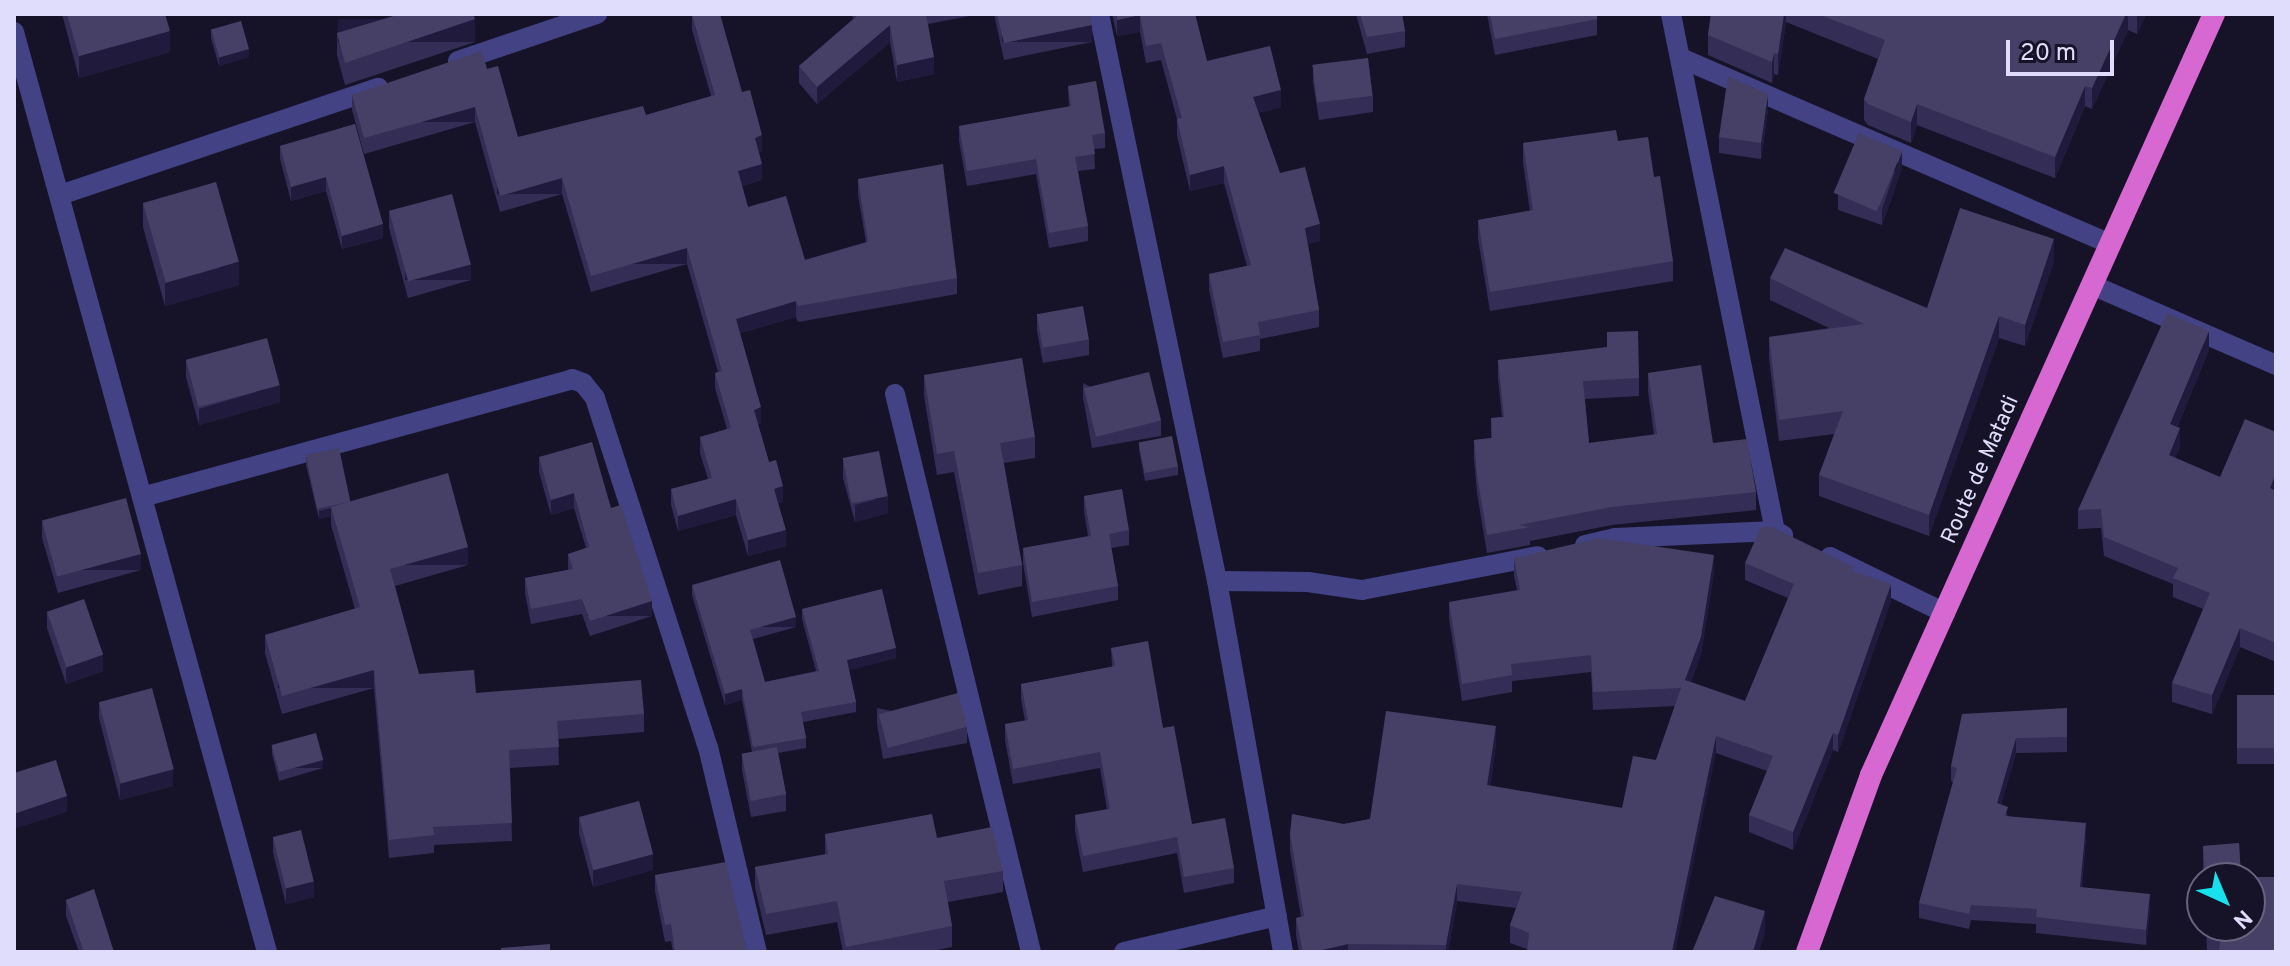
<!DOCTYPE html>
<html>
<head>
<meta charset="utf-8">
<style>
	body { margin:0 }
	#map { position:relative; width:2290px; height:966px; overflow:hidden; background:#161329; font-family:Overpass,sans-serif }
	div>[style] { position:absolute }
	.minor>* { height:20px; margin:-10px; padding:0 10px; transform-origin:10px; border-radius:10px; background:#424284 }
	.trunk>* { height:22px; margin:-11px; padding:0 11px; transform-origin:11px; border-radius:11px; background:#d868d1 }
	.wall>* { inset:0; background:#342d56; transform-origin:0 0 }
	.shaded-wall>* { inset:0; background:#201b3c; transform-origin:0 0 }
	.building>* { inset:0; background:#464067; transform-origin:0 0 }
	span { translate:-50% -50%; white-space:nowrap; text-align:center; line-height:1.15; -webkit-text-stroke:6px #161329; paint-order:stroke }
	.street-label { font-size:22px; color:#e0ddfc }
	.frame { position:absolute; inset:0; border:16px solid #e0ddfc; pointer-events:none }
	.north { position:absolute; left:2186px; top:862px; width:80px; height:80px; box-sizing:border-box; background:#161329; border:2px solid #67647d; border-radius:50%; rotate:136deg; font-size:22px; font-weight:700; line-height:32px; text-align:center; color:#e0ddfc }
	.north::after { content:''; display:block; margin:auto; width:28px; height:36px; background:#18e1ee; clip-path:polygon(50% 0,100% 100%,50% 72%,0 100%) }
	.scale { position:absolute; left:2006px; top:40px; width:108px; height:36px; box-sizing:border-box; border:4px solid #e0ddfc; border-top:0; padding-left:10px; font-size:24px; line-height:28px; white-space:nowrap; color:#e0ddfc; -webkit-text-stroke:6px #161329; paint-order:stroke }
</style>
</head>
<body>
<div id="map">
	<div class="minor">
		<div style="left:1099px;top:14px;width:579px;rotate:78.24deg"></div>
		<div style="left:1217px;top:581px;width:377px;rotate:79.9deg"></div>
		<div style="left:1671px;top:14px;width:527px;rotate:78.63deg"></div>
		<div style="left:14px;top:32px;width:954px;rotate:74.62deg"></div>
		<div style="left:1683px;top:59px;width:466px;rotate:23.4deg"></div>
		<div style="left:458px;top:61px;width:147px;rotate:-18.7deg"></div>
		<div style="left:60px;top:195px;width:336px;rotate:-18.6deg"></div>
		<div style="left:2092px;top:285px;width:201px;rotate:23.5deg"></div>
		<div style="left:895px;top:394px;width:574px;rotate:76.3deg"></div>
		<div style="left:142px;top:497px;width:446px;rotate:-15.3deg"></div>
		<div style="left:572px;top:379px;width:12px;rotate:20deg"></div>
		<div style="left:583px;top:383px;width:19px;rotate:51deg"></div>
		<div style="left:595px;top:398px;width:367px;rotate:72.1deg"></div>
		<div style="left:708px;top:747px;width:211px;rotate:76.6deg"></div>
		<div style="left:1585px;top:545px;width:31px;rotate:-13deg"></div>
		<div style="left:1615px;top:538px;width:160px;rotate:-2.5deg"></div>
		<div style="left:1775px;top:531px;width:9px;rotate:27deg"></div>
		<div style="left:1830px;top:557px;width:128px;rotate:26deg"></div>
		<div style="left:1217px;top:581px;width:91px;rotate:0.6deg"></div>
		<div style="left:1308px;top:582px;width:55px;rotate:8.4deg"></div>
		<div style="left:1362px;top:590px;width:179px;rotate:-10.9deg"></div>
		<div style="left:1124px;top:952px;width:157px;rotate:-13.2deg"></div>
	</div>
	<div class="trunk">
		<div style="left:1807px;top:952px;width:188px;rotate:-70.1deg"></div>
		<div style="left:1871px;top:775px;width:835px;rotate:-65.74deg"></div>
	</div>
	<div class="wall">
		<div style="clip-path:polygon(62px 14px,165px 14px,170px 52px,79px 78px)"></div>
		<div style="clip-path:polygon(394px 14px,473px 14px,475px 42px,345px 85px,337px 55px,337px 33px,395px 16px)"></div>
		<div style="clip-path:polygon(692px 14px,742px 92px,762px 151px,759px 152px,762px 180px,742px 186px,748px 207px,805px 260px,866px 242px,858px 195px,858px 179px,957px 278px,957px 294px,798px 322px,796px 317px,740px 333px,761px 423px,758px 424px,769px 462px,783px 502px,778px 503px,786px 546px,748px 556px,736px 515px,678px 531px,671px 505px,671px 489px,708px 479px,700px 453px,700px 437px,727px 429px,715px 388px,715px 373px,718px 372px,687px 264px,591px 292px,562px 194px,500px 212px,475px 122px,364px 154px,352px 110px,352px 95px,487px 69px,518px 137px,646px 115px,711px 96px,692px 30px)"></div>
		<div style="clip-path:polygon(852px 14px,980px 14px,928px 24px,934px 74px,897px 82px,890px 42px,817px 104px,799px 83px,799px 66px,853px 19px)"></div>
		<div style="clip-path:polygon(994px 14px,1090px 14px,1092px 42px,1004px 60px)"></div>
		<div style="clip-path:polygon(1112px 14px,1195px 14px,1207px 61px,1281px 107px,1258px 113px,1280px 173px,1320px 241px,1308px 244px,1319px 310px,1319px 327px,1260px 339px,1260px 351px,1223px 358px,1209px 290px,1209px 274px,1247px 266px,1224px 183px,1190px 191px,1177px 136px,1177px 119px,1161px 60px,1146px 63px,1140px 32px,1117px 36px)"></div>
		<div style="clip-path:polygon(1356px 14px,1402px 14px,1405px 31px,1405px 47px,1367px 54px)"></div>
		<div style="clip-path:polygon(1487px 14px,1597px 14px,1597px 35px,1495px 55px)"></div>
		<div style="clip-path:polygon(1711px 14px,2146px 14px,2137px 34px,2128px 30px,2092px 109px,2085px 106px,2055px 178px,1917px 125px,1911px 143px,1868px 125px,1864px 120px,1864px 99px,1878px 59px,1786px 22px,1778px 75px,1774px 74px,1772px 83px,1708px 55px,1708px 35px)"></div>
		<div style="clip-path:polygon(211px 29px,249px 57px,219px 66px,211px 38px)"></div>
		<div style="clip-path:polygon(1313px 66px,1373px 96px,1373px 112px,1319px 120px,1313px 82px)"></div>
		<div style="clip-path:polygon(1068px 86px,1105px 133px,1105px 148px,1094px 149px,1095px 169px,1078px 171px,1088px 226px,1088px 241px,1049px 248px,1036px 174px,967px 186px,959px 141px,959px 126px,1069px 107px)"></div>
		<div style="clip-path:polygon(1768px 110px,1761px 159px,1719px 153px,1719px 137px)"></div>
		<div style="clip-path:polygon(355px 124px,383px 238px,342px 249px,326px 191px,291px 201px,280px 159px,280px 146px)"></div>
		<div style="clip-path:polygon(1618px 141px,1654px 177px,1673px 261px,1673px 281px,1490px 311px,1478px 239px,1478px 220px,1530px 211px,1523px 163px,1523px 143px)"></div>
		<div style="clip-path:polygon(1902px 168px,1882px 225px,1838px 210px,1838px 194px)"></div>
		<div style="clip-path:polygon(143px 203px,239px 285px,165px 306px,143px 227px)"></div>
		<div style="clip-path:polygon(389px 211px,471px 280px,408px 298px,389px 228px)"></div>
		<div style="clip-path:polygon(2054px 261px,2025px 346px,1999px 338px,1929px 536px,1819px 496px,1819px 475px,1834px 434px,1779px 441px,1769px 358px,1769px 337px,1829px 328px,1770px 300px,1770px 278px,1927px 308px)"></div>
		<div style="clip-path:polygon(1037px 315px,1089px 339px,1089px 355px,1043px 363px,1037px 331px)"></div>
		<div style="clip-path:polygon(2209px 350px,2177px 427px,2180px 447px,2175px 458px,2220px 477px,2276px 432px,2276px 662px,2240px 647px,2212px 714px,2172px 702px,2172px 683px,2203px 609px,2173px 597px,2173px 584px,2104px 556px,2101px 528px,2078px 529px,2078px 510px)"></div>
		<div style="clip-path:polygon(1498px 360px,1639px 378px,1639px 396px,1585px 399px,1589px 443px,1654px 435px,1648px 391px,1648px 373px,1713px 443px,1756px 492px,1756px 510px,1612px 525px,1530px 541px,1530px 545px,1487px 553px,1477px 493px,1474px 458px,1474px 440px,1491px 438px,1491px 418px,1502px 417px,1498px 378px)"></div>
		<div style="clip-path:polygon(186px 361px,280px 402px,199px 425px,186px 377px)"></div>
		<div style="clip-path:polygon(924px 375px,1035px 437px,1035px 458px,1004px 463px,1022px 565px,1022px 586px,978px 595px,954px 472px,937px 475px,924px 396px)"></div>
		<div style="clip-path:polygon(1083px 383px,1161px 421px,1161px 436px,1092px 448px,1083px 397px)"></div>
		<div style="clip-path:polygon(1139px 442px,1178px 466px,1178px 475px,1145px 481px,1139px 450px)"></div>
		<div style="clip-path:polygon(306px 457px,350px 502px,468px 565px,395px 586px,419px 674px,476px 693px,644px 714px,644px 732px,558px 739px,559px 765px,510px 768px,512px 841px,434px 845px,434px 853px,389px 858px,374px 688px,282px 714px,265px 653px,265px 635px,355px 609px,331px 525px,331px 516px,319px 519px,306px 465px)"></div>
		<div style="clip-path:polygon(539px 457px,611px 508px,652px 616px,590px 636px,582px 614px,531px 624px,525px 593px,525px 578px,568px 570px,568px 554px,586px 548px,574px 508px,551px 515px,539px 472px)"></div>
		<div style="clip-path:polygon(843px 461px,888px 513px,855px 522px,843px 478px)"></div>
		<div style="clip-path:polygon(1084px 496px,1129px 530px,1129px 545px,1111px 548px,1118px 586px,1118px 600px,1032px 617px,1023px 563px,1023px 548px,1088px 536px,1084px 511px)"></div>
		<div style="clip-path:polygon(42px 522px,141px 570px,58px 593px,42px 538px)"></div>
		<div style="clip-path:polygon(1514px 558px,1714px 572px,1701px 654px,1691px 682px,1745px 701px,1788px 598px,1745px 580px,1745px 563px,1854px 572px,1891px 601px,1838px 752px,1833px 750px,1793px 850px,1749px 832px,1749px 815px,1767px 771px,1716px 753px,1527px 949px,1510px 943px,1510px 925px,1516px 908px,1457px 901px,1448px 952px,1299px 952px,1296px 935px,1296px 918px,1301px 917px,1290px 851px,1290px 834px,1370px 819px,1496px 744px,1490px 786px,1622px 808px,1656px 760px,1675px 706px,1593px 710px,1591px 672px,1512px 681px,1512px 692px,1462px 701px,1449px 619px,1449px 602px,1517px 590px,1514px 576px)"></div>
		<div style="clip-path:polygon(692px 585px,796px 627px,753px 639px,765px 682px,816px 671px,802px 619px,802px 609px,896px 658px,849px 670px,856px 702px,856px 712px,803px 722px,806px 738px,806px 748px,778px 753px,786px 794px,786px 811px,751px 817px,742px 770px,742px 754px,752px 752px,742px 700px,725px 705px,692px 595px)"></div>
		<div style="clip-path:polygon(47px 611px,103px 671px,66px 684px,47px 628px)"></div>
		<div style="clip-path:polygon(1111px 648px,1163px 728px,1192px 824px,1234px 868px,1234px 883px,1184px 893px,1177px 853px,1083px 872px,1075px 831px,1075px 815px,1107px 809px,1100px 768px,1013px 784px,1005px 740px,1005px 724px,1025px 721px,1021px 699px,1021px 684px,1112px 667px)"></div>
		<div style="left:2276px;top:695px;width:69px;height:39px;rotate:90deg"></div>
		<div style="clip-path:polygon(99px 702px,173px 786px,120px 800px,99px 718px)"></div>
		<div style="clip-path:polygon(877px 708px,967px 727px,967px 743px,883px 759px,877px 724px)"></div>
		<div style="clip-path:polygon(2067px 708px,2067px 752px,2016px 753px,2001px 804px,2008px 816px,2086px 838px,2082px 887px,2150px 909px,2146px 945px,2036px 933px,2036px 924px,1971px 920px,1969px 929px,1919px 918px,1919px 903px,1953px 782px,1951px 781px,1951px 766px)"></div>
		<div style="clip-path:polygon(272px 745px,323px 768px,279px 781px,272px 754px)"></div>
		<div style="clip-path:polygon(579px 818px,653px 870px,593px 887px,579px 834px)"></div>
		<div style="clip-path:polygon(825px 834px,937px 838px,1003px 871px,1003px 892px,948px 902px,952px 926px,952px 947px,927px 952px,843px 952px,837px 922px,766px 935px,755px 888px,755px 867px,825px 854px)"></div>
		<div style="clip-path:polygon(273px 837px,314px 897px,286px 904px,273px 853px)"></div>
		<div style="clip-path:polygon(2239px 843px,2241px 877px,2276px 877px,2276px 952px,2207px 952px,2206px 926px,2250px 926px,2250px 878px,2203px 878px,2203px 846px)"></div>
		<div style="clip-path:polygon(655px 875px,747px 952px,673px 952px,671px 941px,665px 942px,655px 891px)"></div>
		<div style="clip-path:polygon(66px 900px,114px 952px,79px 952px,66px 916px)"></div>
	</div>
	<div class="shaded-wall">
		<div style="clip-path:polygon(1784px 14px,1786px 14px,1786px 22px,1778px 75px,1778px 54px)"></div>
		<div style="clip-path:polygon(2126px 14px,2128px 14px,2128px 30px,2092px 109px,2092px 88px)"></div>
		<div style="clip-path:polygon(2137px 14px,2146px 14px,2137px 34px)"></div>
		<div style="clip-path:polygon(1140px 15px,1140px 32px,1117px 36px,1117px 20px)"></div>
		<div style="left:475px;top:19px;width:23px;height:137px;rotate:90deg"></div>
		<div style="clip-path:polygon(890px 25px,890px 42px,817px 104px,817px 87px)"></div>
		<div style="left:1092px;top:25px;width:17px;height:90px;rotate:90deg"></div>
		<div style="clip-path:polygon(170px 31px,170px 52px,79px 78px,79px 56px)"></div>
		<div style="clip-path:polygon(249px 49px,249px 57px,219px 66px,219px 57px)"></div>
		<div style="clip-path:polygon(1774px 53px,1774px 74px,1772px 83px,1772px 62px)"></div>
		<div style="clip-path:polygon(934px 57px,934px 74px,897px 82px,897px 65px)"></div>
		<div style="clip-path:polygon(2085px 86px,2085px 106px,2055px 178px,2055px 157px)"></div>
		<div style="clip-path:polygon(1281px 90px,1281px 107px,1253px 114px,1253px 97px)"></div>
		<div style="clip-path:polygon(1768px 94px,1768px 110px,1761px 159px,1761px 143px)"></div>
		<div style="clip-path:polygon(1917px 104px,1917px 125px,1911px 143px,1911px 122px)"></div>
		<div style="left:475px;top:107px;width:15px;height:115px;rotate:90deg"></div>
		<div style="clip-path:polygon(762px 135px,762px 151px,755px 153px,755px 138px)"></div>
		<div style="clip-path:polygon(1902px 151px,1902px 168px,1882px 225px,1882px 209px)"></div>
		<div style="clip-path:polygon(762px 164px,762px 180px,738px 187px,738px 171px)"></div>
		<div style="clip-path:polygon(1224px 166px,1224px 183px,1190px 191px,1190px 175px)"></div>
		<div style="clip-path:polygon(326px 177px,326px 191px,291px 201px,291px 187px)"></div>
		<div style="left:562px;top:178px;width:16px;height:65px;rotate:90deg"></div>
		<div style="clip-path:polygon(383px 224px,383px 238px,342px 249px,342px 236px)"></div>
		<div style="clip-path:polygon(1320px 224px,1320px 241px,1305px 245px,1305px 228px)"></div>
		<div style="clip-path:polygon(2054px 239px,2054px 261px,2025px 346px,2025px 325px)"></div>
		<div style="left:687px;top:248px;width:16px;height:100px;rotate:90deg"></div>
		<div style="clip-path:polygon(239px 262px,239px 285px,165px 306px,165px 283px)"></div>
		<div style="left:471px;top:264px;width:16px;height:66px;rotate:90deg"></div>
		<div style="clip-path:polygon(796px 301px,796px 317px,736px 334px,736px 319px)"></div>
		<div style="clip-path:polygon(1999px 316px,1999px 338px,1929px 536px,1929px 515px)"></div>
		<div style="clip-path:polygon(2209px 331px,2209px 350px,2170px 443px,2170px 424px)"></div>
		<div style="clip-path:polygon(280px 385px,280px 402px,199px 425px,199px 409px)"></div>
		<div style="clip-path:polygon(761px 407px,761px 423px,754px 425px,754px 410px)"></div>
		<div style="clip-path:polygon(2180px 428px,2180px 447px,2169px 474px,2169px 455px)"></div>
		<div style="clip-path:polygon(2276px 473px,2276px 492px,2270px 488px)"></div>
		<div style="clip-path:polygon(783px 486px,783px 502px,774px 505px,774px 489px)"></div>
		<div style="clip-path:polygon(574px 493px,574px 508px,551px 515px,551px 500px)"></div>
		<div style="clip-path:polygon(888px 496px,888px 513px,855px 522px,855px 505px)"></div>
		<div style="clip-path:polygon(736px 499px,736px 515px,678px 531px,678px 516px)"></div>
		<div style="clip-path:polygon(331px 508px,331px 516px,319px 519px,319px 511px)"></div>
		<div style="clip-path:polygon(786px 530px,786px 546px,748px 556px,748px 540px)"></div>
		<div style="left:468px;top:547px;width:18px;height:81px;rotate:90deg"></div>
		<div style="left:141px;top:554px;width:16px;height:86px;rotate:90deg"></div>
		<div style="clip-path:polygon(1714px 555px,1714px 572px,1701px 654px,1685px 698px,1685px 680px)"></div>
		<div style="clip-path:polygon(1891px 584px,1891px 601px,1838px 752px,1838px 735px)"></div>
		<div style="left:652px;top:601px;width:15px;height:65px;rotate:90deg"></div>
		<div style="left:796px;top:617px;width:10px;height:48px;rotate:90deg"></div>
		<div style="clip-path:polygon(2240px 628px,2240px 647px,2212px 714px,2212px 695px)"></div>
		<div style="clip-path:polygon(896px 648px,896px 658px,847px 671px,847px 660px)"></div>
		<div style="clip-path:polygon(103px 655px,103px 671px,66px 684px,66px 667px)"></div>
		<div style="left:374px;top:670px;width:18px;height:96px;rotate:90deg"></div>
		<div style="clip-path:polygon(742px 689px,742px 700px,725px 705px,725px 694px)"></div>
		<div style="clip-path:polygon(1496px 726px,1496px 744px,1487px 802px,1487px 785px)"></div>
		<div style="clip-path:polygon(1833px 733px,1833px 750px,1793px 850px,1793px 832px)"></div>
		<div style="clip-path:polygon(1716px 736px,1716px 753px,1675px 952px,1672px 952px)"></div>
		<div style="clip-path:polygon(2016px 738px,2016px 753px,1997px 818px,1997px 803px)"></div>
		<div style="left:323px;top:760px;width:8px;height:46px;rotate:90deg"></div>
		<div style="clip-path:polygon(173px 769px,173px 786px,120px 800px,120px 784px)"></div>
		<div style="clip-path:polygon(67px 796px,67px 812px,14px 829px,14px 814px)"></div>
		<div style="clip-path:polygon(2086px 823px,2086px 838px,2080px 902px,2080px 887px)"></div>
		<div style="clip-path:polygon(653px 854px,653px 870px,593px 887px,593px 870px)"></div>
		<div style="clip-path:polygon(314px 881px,314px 897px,286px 904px,286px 888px)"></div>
		<div style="clip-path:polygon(1457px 884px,1457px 901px,1448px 952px,1446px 952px,1446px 945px)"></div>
		<div style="clip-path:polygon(2150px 894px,2150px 909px,2146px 945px,2146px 930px)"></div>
		<div style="clip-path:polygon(1765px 911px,1765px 933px,1759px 952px,1753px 952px)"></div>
		<div style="clip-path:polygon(1348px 944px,1348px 952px,1313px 952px)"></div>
	</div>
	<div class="building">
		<div style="clip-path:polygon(67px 14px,165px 14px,170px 31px,79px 56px)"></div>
		<div style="clip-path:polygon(400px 14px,473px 14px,475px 19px,345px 63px,337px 33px)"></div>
		<div style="clip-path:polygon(692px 14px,720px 14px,742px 92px,750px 90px,762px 135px,755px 138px,762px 164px,738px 171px,748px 207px,786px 196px,805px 260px,868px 242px,858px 179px,943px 164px,957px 278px,798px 306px,796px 301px,736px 319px,761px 407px,754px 410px,769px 462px,776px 460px,783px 486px,774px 489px,786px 530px,748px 540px,736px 499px,678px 516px,671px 489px,712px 478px,700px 437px,731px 428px,715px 373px,722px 371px,687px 248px,591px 276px,562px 178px,500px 196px,475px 107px,364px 138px,352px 95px,482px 51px,487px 69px,498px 66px,518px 137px,643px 106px,646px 115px,715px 95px)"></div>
		<div style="clip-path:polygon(855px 14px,926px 14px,934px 57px,897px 65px,890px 25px,817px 87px,799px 66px,856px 17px)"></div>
		<div style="clip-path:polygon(997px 14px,1090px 14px,1092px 25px,1004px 43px)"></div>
		<div style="clip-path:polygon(1116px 14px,1195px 14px,1207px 61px,1270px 46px,1281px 90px,1253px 97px,1280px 173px,1305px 167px,1320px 224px,1305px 228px,1319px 310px,1258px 322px,1260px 335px,1223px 342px,1209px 274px,1251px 265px,1224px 166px,1190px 175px,1177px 119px,1182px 118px,1161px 43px,1146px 46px,1140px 15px,1117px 20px)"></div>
		<div style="clip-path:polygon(1360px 14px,1402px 14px,1405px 31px,1367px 37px)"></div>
		<div style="clip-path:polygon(1490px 14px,1597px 14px,1597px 19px,1495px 39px)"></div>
		<div style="clip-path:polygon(1711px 14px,1784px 14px,1778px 54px,1774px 53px,1772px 62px,1708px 35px)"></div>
		<div style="clip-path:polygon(1818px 14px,2126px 14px,2092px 88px,2085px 86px,2055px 157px,1917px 104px,1911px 122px,1868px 104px,1864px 99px,1885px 40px)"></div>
		<div style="left:241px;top:21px;width:29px;height:31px;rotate:74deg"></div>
		<div style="left:1368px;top:58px;width:38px;height:56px;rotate:83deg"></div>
		<div style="clip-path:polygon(1728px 76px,1768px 94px,1761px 143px,1719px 137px)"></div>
		<div style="clip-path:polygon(1096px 81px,1105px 133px,1092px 135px,1095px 154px,1075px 157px,1088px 226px,1049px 233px,1036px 159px,967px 171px,959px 126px,1071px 106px,1068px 86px)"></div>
		<div style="clip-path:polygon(355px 124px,383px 224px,342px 236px,326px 177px,291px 187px,280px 146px)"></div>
		<div style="clip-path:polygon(1616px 130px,1618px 141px,1648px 137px,1654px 177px,1660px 176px,1673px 261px,1490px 292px,1478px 220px,1533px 210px,1523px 143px)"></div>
		<div style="left:1859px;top:133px;width:47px;height:65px;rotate:23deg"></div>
		<div style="left:216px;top:182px;width:83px;height:76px;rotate:74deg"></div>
		<div style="left:452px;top:194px;width:73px;height:65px;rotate:75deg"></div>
		<div style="clip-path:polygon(1960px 208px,2054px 239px,2025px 325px,1999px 316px,1929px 515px,1819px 475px,1843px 411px,1779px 420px,1769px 337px,1864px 324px,1770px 278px,1785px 248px,1927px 308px)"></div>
		<div style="left:1083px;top:306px;width:34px;height:47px;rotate:80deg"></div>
		<div style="clip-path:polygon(2167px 313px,2209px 331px,2170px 424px,2180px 428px,2169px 455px,2220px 477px,2245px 419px,2276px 432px,2276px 473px,2270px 488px,2276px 491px,2276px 643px,2240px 628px,2212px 695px,2172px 683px,2210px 593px,2173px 578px,2178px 568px,2104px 537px,2101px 509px,2078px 510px)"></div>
		<div style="clip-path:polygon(1638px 331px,1639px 378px,1583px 381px,1589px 443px,1657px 434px,1648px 373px,1701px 365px,1713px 443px,1747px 439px,1756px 492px,1612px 507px,1519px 525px,1530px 527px,1487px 535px,1477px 475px,1474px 440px,1492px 438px,1491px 418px,1504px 417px,1498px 360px,1607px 347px,1607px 332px)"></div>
		<div style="left:267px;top:338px;width:49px;height:84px;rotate:75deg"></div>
		<div style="clip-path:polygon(1022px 358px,1035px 437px,1000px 443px,1022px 565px,978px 573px,954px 451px,937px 454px,924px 375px)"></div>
		<div style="left:1149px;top:372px;width:50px;height:67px;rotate:76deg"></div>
		<div style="left:1172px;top:436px;width:31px;height:34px;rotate:79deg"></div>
		<div style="clip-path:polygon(592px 442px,611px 508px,621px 505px,652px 601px,590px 621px,582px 599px,531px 609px,525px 578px,573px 569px,568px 554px,589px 547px,574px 493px,551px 500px,539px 457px)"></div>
		<div style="left:339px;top:448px;width:55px;height:34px;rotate:78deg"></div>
		<div style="left:879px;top:451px;width:46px;height:37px;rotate:79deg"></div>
		<div style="clip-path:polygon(448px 473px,468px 547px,390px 569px,419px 674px,474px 670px,476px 693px,641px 680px,644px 714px,557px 721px,559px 747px,509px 750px,512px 823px,433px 827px,434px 835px,389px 840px,374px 670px,282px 696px,265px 635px,360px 607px,331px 507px)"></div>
		<div style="clip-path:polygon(1122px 489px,1129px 530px,1109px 534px,1118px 586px,1032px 602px,1023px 548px,1091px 536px,1084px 496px)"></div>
		<div style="left:126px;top:498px;width:58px;height:87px;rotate:75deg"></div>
		<div style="clip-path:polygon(1761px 527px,1772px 527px,1854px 567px,1852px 571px,1891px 584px,1838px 735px,1833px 733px,1793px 832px,1749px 815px,1773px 756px,1716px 736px,1672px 952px,1527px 952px,1529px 933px,1510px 925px,1522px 892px,1457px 884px,1446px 945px,1348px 944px,1313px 952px,1303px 952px,1296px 918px,1304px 916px,1290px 834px,1292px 814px,1344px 824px,1370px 819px,1386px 711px,1496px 726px,1487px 785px,1622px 808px,1633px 756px,1656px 760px,1681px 688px,1593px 692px,1591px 655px,1511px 664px,1512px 675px,1462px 684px,1449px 602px,1520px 590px,1514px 558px,1599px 538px,1714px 555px,1701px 637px,1685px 680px,1745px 701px,1794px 584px,1745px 563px)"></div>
		<div style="clip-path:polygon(780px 560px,796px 617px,750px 630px,765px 682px,819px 671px,802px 609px,882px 589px,896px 648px,847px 660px,856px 702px,801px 712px,806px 738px,753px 747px,742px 689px,725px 694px,692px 585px)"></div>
		<div style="left:84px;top:599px;width:59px;height:39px;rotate:71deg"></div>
		<div style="clip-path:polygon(1148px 641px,1163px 728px,1174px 726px,1192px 824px,1225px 818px,1234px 868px,1184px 877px,1177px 837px,1083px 856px,1075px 815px,1110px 809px,1100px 752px,1013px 769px,1005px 724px,1028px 720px,1021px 684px,1115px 666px,1111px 648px)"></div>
		<div style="left:152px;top:688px;width:84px;height:55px;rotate:75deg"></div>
		<div style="left:958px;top:693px;width:35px;height:82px;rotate:75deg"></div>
		<div style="left:2276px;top:695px;width:53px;height:39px;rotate:90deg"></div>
		<div style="clip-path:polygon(2067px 708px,2067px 737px,2016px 738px,1997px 803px,2008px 807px,2005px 816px,2086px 823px,2080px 887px,2150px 894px,2146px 930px,2036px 917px,2037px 909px,1971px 905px,1969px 914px,1919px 903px,1957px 768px,1951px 766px,1962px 714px)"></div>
		<div style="left:316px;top:733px;width:28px;height:46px;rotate:75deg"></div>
		<div style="left:777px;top:747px;width:48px;height:36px;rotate:79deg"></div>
		<div style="clip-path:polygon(56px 760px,67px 796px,14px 814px,14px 773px)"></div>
		<div style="left:639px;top:801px;width:55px;height:62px;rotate:75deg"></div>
		<div style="clip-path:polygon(932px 814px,937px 838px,992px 827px,1003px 871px,944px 881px,952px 926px,846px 947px,837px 901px,766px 914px,755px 867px,828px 854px,825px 834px)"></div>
		<div style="left:301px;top:830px;width:53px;height:29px;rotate:76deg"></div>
		<div style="clip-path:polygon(2239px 843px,2241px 877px,2276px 877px,2276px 952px,2219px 952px,2221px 931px,2207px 930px,2207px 926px,2250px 926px,2250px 878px,2205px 878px,2203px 846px)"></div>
		<div style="clip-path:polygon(726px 862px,747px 952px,675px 952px,671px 924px,665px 925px,655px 875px)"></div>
		<div style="clip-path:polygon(94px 889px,114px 952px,84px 952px,66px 900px)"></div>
		<div style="clip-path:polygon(1715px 896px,1765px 911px,1753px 952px,1692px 952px)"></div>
		<div style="clip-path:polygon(550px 944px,550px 952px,501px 952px,501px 948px)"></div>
	</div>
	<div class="street-label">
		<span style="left:1981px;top:470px;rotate:-66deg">Route de Matadi</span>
	</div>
	<div class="frame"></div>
	<div class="north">N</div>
	<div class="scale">20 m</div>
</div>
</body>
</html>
